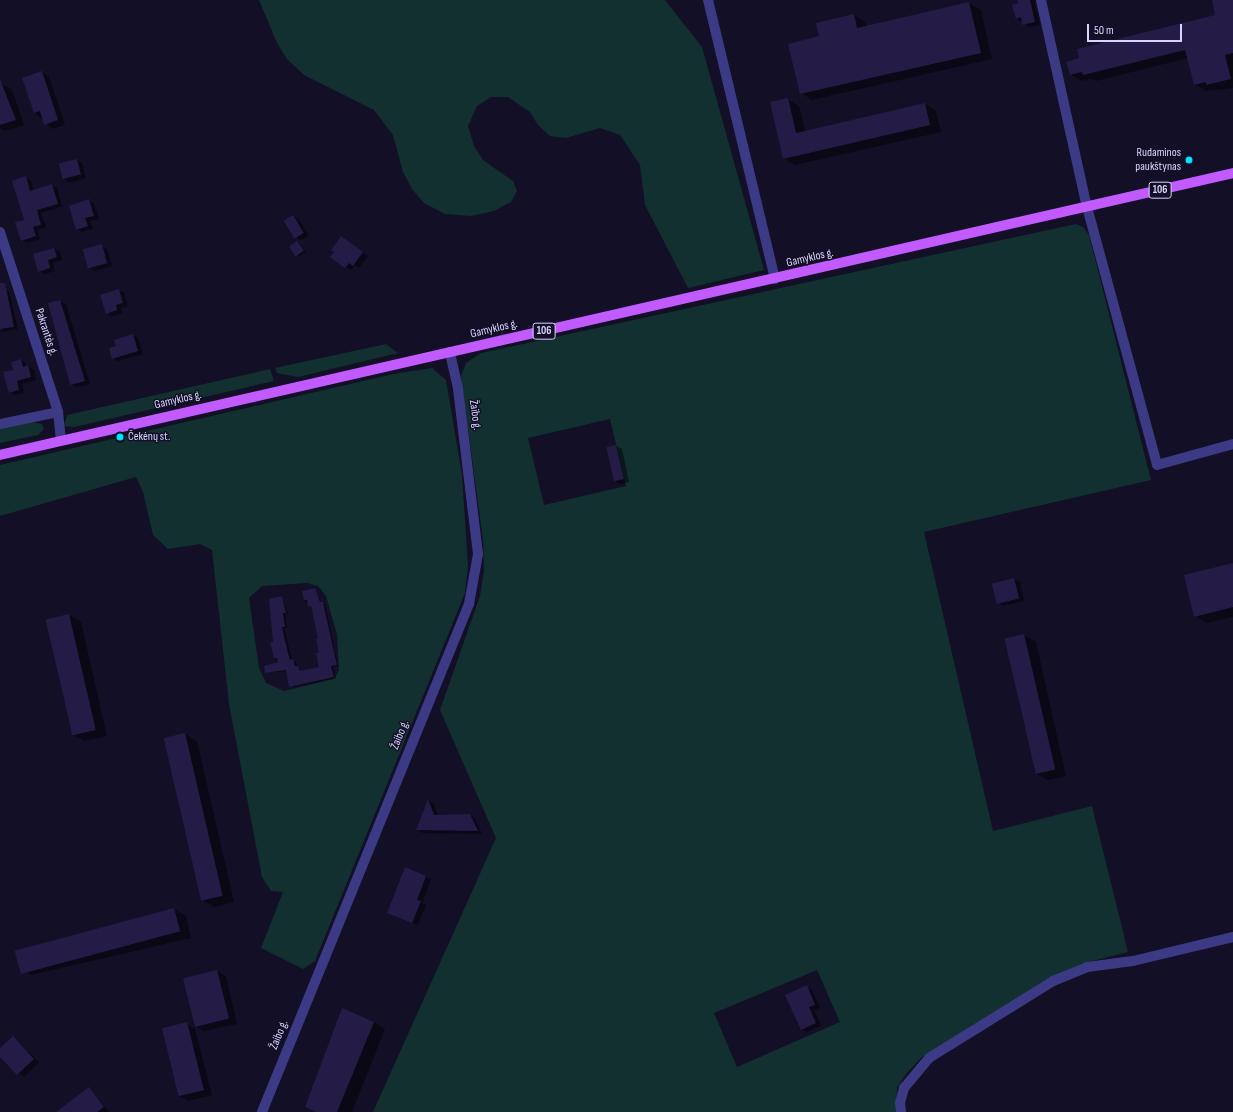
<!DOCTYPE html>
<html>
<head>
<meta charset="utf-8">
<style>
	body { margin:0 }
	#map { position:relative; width:1233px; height:1112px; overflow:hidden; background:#130f26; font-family:"Sofia Sans Condensed",sans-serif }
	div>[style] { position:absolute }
	.green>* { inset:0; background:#12302f }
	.shadow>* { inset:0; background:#0007 }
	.building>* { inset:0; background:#241b47; transform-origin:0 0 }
	.minor>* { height:10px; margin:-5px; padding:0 5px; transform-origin:5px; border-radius:5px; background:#3d3a85 }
	.primary>* { height:10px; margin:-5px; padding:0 5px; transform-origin:5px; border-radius:5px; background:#c25bff }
	.dots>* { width:11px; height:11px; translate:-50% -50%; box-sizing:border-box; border:2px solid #130f26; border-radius:50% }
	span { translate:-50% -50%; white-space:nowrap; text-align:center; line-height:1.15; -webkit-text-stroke:3px #130f26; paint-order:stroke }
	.shield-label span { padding:1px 3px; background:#130f26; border:1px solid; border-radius:3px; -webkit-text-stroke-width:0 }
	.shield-label { font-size:11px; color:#d9d4ff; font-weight:700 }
	.poi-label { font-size:12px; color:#d9d4ff }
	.right { translate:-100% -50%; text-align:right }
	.left { translate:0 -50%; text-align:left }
	.street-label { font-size:12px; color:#d9d4ff }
	.scale { position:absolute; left:1087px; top:24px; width:95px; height:18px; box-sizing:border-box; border:2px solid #d9d4ff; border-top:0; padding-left:5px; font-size:12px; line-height:14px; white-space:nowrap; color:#d9d4ff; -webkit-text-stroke:3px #130f26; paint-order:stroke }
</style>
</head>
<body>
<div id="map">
	<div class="green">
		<div style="clip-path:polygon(259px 0,665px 0,702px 47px,764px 270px,688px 288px,645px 205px,640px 165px,620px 135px,600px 128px,566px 138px,550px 136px,538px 125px,530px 112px,508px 97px,491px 97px,477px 106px,468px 126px,474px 146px,483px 160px,513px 181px,517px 191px,511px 202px,494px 211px,471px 216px,445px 214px,424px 203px,412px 189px,403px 172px,393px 135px,374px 110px,304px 75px,287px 59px,277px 43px)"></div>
		<div style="clip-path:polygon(evenodd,1076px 224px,1083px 227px,1089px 235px,1151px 480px,924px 532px,993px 831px,1092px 806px,1128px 952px,1084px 963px,1051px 977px,922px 1057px,906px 1074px,897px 1088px,896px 1112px,373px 1112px,496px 838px,440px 710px,480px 596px,484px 570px,483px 540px,461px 376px,466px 363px,481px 353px,1076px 224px,610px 419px,626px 486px,544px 505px,528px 438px,610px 419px,1076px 224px,817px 970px,840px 1022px,737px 1067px,714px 1013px,817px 970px)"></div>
		<div style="clip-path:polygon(386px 344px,398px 353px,298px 377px,277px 373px,275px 368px)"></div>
		<div style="clip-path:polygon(evenodd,432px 368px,446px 380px,462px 475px,468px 566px,465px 593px,315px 961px,303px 969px,261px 948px,283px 892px,271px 891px,262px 877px,229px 704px,212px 550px,200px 544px,168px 549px,153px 535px,143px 492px,136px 477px,0 516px,0 465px,393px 374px,432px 368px,307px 583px,318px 586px,326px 596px,337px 635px,339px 670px,334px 679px,284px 691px,266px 683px,259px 668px,249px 598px,262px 586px,307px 583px)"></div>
		<div style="clip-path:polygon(270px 369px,274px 381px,74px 427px,64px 426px,67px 415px)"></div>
		<div style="clip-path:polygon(30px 422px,42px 424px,44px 429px,38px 435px,0 443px,0 428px)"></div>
	</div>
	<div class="shadow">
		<div style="clip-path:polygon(1018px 0,1034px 0,1040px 25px,1029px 27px,1016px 18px)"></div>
		<div style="clip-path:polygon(1213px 0,1233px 0,1233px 88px,1206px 91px,1195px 84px,1188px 58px,1096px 81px,1091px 79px,1082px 81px,1070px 74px,1217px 15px)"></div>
		<div style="clip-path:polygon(969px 3px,981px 10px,992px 59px,812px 100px,801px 93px,820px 37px,854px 15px,865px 22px,867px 27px)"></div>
		<div style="clip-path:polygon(42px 72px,49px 77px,65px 125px,53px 129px,35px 113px)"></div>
		<div style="clip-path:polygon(4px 85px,12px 90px,24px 125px,5px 131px,0 128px,0 87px)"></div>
		<div style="clip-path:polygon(788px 99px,799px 106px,805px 131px,925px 104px,936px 111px,941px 132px,795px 165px,783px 158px)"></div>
		<div style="clip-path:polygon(77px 160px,82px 163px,86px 178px,70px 183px,65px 180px)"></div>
		<div style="clip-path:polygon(26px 178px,31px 180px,34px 191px,52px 185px,57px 188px,62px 206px,41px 213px,46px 227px,37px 230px,40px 239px,26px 243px,22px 240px)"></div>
		<div style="clip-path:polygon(89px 200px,94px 204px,99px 219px,90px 221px,93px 229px,82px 232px,77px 229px)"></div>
		<div style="clip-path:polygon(293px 216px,299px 220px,309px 236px,301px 240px,295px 237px)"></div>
		<div style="clip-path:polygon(347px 241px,368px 256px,359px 268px,355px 265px,351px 270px,331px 257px)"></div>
		<div style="clip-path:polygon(297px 242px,306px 252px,298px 257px,290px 247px)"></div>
		<div style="clip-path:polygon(102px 246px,107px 249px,112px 266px,95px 271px,89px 268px,84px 251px)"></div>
		<div style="clip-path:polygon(54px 249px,60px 252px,62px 260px,53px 263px,55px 271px,45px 274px,39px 271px)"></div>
		<div style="clip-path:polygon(5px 290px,9px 292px,18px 329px,2px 332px,0 292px)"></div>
		<div style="clip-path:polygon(119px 290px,124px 293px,128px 306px,121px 308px,122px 313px,112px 317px,107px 313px)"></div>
		<div style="clip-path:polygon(60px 301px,66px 304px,90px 384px,77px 387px,71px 384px)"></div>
		<div style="clip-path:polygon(133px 335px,138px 338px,143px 354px,118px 361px,112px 358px,117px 347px)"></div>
		<div style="clip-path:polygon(21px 360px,34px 370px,36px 380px,22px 384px,24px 393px,15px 395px,9px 392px,14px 370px)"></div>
		<div style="clip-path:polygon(616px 446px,622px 449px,629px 482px,621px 484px,615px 481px,607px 448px)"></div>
		<div style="clip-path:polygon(1233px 564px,1233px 617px,1206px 623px,1195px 616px)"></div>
		<div style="clip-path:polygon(1014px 579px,1020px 582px,1024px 601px,1003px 606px,998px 603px,993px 583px)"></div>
		<div style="clip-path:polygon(314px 589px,322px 603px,325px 604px,338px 666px,333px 667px,336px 678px,293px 687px,287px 671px,266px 673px,279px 663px,275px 658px,274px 643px,282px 597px,288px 614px,285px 614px,287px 628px,284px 628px,292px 660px,296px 662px,301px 672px,321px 668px,320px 639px,312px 608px,304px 600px)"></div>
		<div style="clip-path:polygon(69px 615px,81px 622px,107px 736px,85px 741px,73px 735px)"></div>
		<div style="clip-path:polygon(1024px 635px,1036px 642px,1066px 776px,1048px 780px,1037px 774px)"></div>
		<div style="clip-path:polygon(185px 734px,197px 741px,234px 902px,214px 907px,203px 900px)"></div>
		<div style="clip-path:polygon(429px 801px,434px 804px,438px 816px,470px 815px,475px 818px,482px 834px,423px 833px,417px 830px)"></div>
		<div style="clip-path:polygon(426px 876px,431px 880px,422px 903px,426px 905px,418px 925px,388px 913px)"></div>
		<div style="clip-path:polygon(174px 909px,186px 916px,191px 938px,31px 975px,20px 968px)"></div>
		<div style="clip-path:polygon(217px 971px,226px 976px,237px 1024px,204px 1031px,195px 1026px,184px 979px)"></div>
		<div style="clip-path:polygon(807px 987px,812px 990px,820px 1008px,814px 1010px,821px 1026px,807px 1032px,801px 1029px)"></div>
		<div style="clip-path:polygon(374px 1022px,385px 1029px,352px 1112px,316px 1112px)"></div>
		<div style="clip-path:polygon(187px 1024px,195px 1029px,212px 1095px,188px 1101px,179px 1096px)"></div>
		<div style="clip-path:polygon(13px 1038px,39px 1062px,24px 1077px,0 1056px,0 1050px)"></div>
		<div style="clip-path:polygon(89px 1088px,109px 1112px,58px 1112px)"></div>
	</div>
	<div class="building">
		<div style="clip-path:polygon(1017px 0,1030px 0,1035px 22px,1022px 25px,1021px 17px,1016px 19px,1012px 5px,1018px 3px)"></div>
		<div style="clip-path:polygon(1212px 0,1233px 0,1233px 53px,1225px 55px,1231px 79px,1206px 85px,1206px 82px,1194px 85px,1185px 50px,1083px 75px,1082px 72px,1070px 75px,1066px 62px,1079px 58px,1077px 49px,1215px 15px)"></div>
		<div style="clip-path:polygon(969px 2px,981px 53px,800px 94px,788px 44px,819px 36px,816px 23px,854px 14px,857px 28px)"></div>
		<div style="clip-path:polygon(42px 71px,58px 120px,44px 125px,40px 111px,34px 113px,22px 78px)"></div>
		<div style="clip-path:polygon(0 79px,16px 120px,0 125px)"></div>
		<div style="clip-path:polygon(788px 98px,796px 133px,925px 103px,930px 125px,783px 159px,770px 102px)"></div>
		<div style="left:77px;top:159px;width:16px;height:19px;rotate:76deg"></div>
		<div style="clip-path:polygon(26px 176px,30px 191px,52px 184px,58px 204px,37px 210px,41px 225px,33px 227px,36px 236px,21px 241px,15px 222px,24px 220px,12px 181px)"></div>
		<div style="clip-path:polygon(89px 199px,94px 216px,85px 218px,88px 226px,76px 230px,69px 206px)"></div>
		<div style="left:293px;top:215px;width:21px;height:11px;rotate:59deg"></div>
		<div style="clip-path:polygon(341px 236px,363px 252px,353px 266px,349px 263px,345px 268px,330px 257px,334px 252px,331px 250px)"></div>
		<div style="left:297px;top:241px;width:12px;height:10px;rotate:55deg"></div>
		<div style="left:102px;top:244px;width:20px;height:20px;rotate:75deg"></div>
		<div style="clip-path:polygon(54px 248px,57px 257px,48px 260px,50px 268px,38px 272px,33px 254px)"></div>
		<div style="clip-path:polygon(0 283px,5px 283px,14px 327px,0 329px)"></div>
		<div style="clip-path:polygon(119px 289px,123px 303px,116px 305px,117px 310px,106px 314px,100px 295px)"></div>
		<div style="clip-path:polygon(60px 300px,85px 381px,70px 385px,48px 303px)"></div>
		<div style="clip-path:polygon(133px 334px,138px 351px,112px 359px,109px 348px,116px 346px,114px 340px)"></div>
		<div style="clip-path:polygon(21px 359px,23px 367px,28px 365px,31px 377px,17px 381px,19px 390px,9px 393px,3px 372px,13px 370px,11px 362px)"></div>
		<div style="left:616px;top:445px;width:35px;height:10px;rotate:77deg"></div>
		<div style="clip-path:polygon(1233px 563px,1233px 607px,1194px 617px,1184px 575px)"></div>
		<div style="left:1014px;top:578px;width:21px;height:23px;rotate:76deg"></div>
		<div style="clip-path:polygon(315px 588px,320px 602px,323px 602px,337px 665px,331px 666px,334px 677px,289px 687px,286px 670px,265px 673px,264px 666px,278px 662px,277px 658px,274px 658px,270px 642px,273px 642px,269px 599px,282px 596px,286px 613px,283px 613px,285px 627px,282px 627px,288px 653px,290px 660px,293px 659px,295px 666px,298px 666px,300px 671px,319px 667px,316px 653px,319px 653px,316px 639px,318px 639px,311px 606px,308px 607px,307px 600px,304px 600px,302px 591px)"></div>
		<div style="left:69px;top:614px;width:119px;height:24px;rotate:77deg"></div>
		<div style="left:1024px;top:634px;width:139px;height:20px;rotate:77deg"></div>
		<div style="left:185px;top:733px;width:167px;height:22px;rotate:77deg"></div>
		<div style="clip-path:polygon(428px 799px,434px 815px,470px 814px,478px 831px,416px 830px)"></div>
		<div style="clip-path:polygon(405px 867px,426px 876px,417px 900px,421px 901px,412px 923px,387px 913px)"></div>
		<div style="left:174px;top:908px;width:24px;height:165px;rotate:75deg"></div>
		<div style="left:217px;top:970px;width:50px;height:35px;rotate:76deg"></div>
		<div style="clip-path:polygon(807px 985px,815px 1005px,809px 1007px,816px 1023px,801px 1030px,785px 995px)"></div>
		<div style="clip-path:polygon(342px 1008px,374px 1022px,337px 1112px,316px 1112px,305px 1107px)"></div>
		<div style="left:187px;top:1022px;width:70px;height:26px;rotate:76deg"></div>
		<div style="clip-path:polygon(13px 1036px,34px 1059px,17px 1075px,0 1057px,0 1048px)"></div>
		<div style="clip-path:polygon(89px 1087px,104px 1107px,97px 1112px,56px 1112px)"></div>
	</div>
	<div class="minor">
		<div style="left:708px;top:0;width:287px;rotate:76.5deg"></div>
		<div style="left:1041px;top:0;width:212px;rotate:77.5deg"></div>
		<div style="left:1087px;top:207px;width:267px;rotate:74.8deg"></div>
		<div style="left:1157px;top:465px;width:79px;rotate:-15.4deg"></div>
		<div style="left:0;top:232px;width:189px;rotate:72.1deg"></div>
		<div style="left:58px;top:412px;width:28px;rotate:84deg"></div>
		<div style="left:0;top:424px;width:59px;rotate:-11.7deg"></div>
		<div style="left:262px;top:1112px;width:549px;rotate:-67.83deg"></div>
		<div style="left:469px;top:604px;width:51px;rotate:-79.8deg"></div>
		<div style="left:478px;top:554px;width:167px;rotate:-96.9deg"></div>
		<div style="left:458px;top:388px;width:37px;rotate:-103deg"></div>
		<div style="left:901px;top:1112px;width:9px;rotate:-96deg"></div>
		<div style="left:900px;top:1103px;width:16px;rotate:-75deg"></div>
		<div style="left:904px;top:1088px;width:39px;rotate:-50deg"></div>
		<div style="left:929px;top:1058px;width:146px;rotate:-31.8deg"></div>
		<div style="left:1053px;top:981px;width:37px;rotate:-22deg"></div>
		<div style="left:1087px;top:967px;width:46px;rotate:-7.4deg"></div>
		<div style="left:1133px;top:961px;width:103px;rotate:-13.5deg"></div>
	</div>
	<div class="primary">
		<div style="left:0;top:455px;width:1265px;rotate:-12.88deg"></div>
	</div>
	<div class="dots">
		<div style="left:1189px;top:160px;background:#00e5ff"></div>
		<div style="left:120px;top:437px;background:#00e5ff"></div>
	</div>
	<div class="shield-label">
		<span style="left:1160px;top:190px">106</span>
		<span style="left:544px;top:331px">106</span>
	</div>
	<div class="poi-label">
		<span class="right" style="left:1181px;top:160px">Rudaminos<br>paukštynas</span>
		<span class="left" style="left:128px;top:437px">Čekėnų st.</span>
	</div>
	<div class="street-label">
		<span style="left:810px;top:258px;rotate:-13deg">Gamyklos g.</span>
		<span style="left:494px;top:329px;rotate:-13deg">Gamyklos g.</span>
		<span style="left:46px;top:332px;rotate:72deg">Pakrantės g.</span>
		<span style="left:178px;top:400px;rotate:-13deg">Gamyklos g.</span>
		<span style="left:475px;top:415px;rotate:82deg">Žaibo g.</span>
		<span style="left:400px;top:735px;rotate:-68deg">Žaibo g.</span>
		<span style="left:279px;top:1035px;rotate:-68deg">Žaibo g.</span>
	</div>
	<div class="scale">50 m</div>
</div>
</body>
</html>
